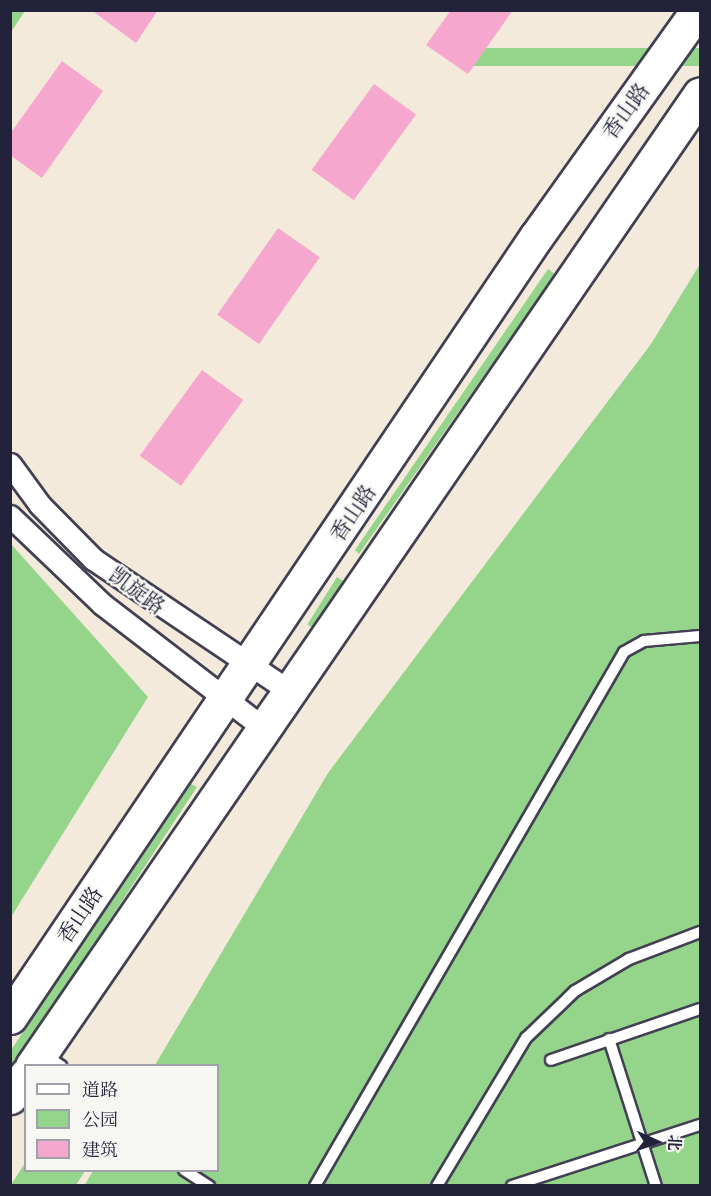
<!DOCTYPE html>
<html>
<head>
<meta charset="utf-8">
<style>
	body { margin:0 }
	#map { position:relative; width:711px; height:1196px; overflow:hidden; background:#f4eadb; font-family:"Gentium Book Plus","Noto Serif SC",serif }
	div>[style] { position:absolute }
	.green>* { inset:0; background:#95d48b; transform-origin:0 0 }
	.building>* { inset:0; background:#f5a7ce; transform-origin:0 0 }
	.roads { filter:drop-shadow(2px 0 #424053) drop-shadow(-2px 0 #424053) drop-shadow(0 2px #424053) drop-shadow(0 -2px #424053) }
	.service>* { height:10px; margin:-5px; padding:0 5px; transform-origin:5px; border-radius:5px; background:#fff }
	.minor>* { height:21px; margin:-10.5px; padding:0 10.5px; transform-origin:10.5px; border-radius:10.5px; background:#fff }
	.primary>* { height:33px; margin:-16.5px; padding:0 16.5px; transform-origin:16.5px; border-radius:16.5px; background:#fff }
	span { translate:-50% -50%; white-space:nowrap; text-align:center; line-height:1.15; -webkit-text-stroke:4.5px #f6f6f2; paint-order:stroke }
	.street-label { font-size:21px; color:#22223b }
	.frame { position:absolute; inset:0; border:12px solid #22223b; pointer-events:none }
	.legend { position:absolute; left:24px; top:1064px; width:195px; height:108px; box-sizing:border-box; background:#f6f6f2; border:2px solid #a1a1a9; margin:0; padding:8px 10px; list-style:none; font-size:18px; color:#22223b }
	.legend li { display:flex; align-items:center; gap:12px; height:30px }
	.legend b { width:30px; border:2px solid #a1a1a9 }
	.north { position:absolute; left:627px; top:1112px; width:60px; height:60px; -webkit-text-stroke:4px #f6f6f2; paint-order:stroke; rotate:93deg; font-size:16px; font-weight:700; line-height:24px; text-align:center; color:#22223b }
	.north::after { content:''; display:block; margin:auto; width:21px; height:27px; background:#22223b; clip-path:polygon(50% 0,100% 100%,50% 72%,0 100%) }
</style>
</head>
<body>
<div id="map">
	<div class="green">
		<div style="clip-path:polygon(11px 10px,25px 11px,11px 32px,10px 11px)"></div>
		<div style="left:700px;top:48px;width:18px;height:231px;rotate:90deg"></div>
		<div style="clip-path:polygon(700px 264px,700px 1185px,84px 1186px,93px 1171px,218px 1170px,218px 1066px,155px 1065px,328px 773px,651px 344px)"></div>
		<div style="clip-path:polygon(548px 269px,555px 274px,359px 554px,355px 550px)"></div>
		<div style="clip-path:polygon(11px 544px,148px 697px,11px 917px)"></div>
		<div style="left:337px;top:577px;width:9px;height:56px;rotate:32deg"></div>
		<div style="clip-path:polygon(191px 784px,197px 787px,11px 1070px,11px 1050px)"></div>
		<div style="clip-path:polygon(25px 1163px,26px 1170px,85px 1171px,76px 1185px,11px 1185px)"></div>
	</div>
	<div class="building">
		<div style="clip-path:polygon(91px 10px,158px 10px,136px 43px)"></div>
		<div style="clip-path:polygon(451px 10px,513px 10px,468px 74px,426px 45px)"></div>
		<div style="clip-path:polygon(62px 61px,103px 91px,42px 178px,10px 155px,10px 134px)"></div>
		<div style="left:374px;top:84px;width:52px;height:106px;rotate:36deg"></div>
		<div style="left:278px;top:228px;width:51px;height:106px;rotate:35deg"></div>
		<div style="left:202px;top:370px;width:51px;height:106px;rotate:36deg"></div>
	</div>
	<div class="roads">
		<div class="service">
			<div style="left:609px;top:1039px;width:154px;rotate:72.3deg"></div>
			<div style="left:44px;top:1054px;width:21px;rotate:35deg"></div>
			<div style="left:551px;top:1060px;width:157px;rotate:-18.9deg"></div>
			<div style="left:184px;top:1170px;width:30px;rotate:33deg"></div>
			<div style="left:315px;top:1186px;width:617px;rotate:-59.94deg"></div>
			<div style="left:624px;top:652px;width:23px;rotate:-29deg"></div>
			<div style="left:644px;top:641px;width:56px;rotate:-5.1deg"></div>
			<div style="left:437px;top:1186px;width:173px;rotate:-59deg"></div>
			<div style="left:526px;top:1038px;width:68px;rotate:-43.8deg"></div>
			<div style="left:575px;top:991px;width:63px;rotate:-30.7deg"></div>
			<div style="left:629px;top:959px;width:76px;rotate:-20.8deg"></div>
			<div style="left:512px;top:1186px;width:198px;rotate:-18deg"></div>
		</div>
		<div class="minor">
			<div style="left:10px;top:464px;width:51px;rotate:53.8deg"></div>
			<div style="left:40px;top:505px;width:76px;rotate:45.5deg"></div>
			<div style="left:93px;top:559px;width:235px;rotate:33.9deg"></div>
			<div style="left:10px;top:516px;width:127px;rotate:43.7deg"></div>
			<div style="left:102px;top:604px;width:200px;rotate:37.5deg"></div>
		</div>
		<div class="primary">
			<div style="left:10px;top:1017px;width:941px;rotate:-56.01deg"></div>
			<div style="left:536px;top:237px;width:279px;rotate:-54.5deg"></div>
			<div style="left:32px;top:1066px;width:1179px;rotate:-55.5deg"></div>
			<div style="left:10px;top:1097px;width:27px;rotate:-54deg"></div>
		</div>
	</div>
	<div class="street-label">
		<span style="left:626px;top:111px;rotate:-54deg">香山路</span>
		<span style="left:353px;top:513px;rotate:-56deg">香山路</span>
		<span style="left:137px;top:591px;rotate:36deg">凯旋路</span>
		<span style="left:80px;top:915px;rotate:-56deg">香山路</span>
	</div>
	<div class="frame"></div>
	<ul class="legend">
	<li><b style="height:8px;background:#fff"></b>道路</li>
	<li><b style="height:16px;background:#95d48b"></b>公园</li>
	<li><b style="height:16px;background:#f5a7ce"></b>建筑</li>
	</ul>
	<div class="north">北</div>
</div>
</body>
</html>
